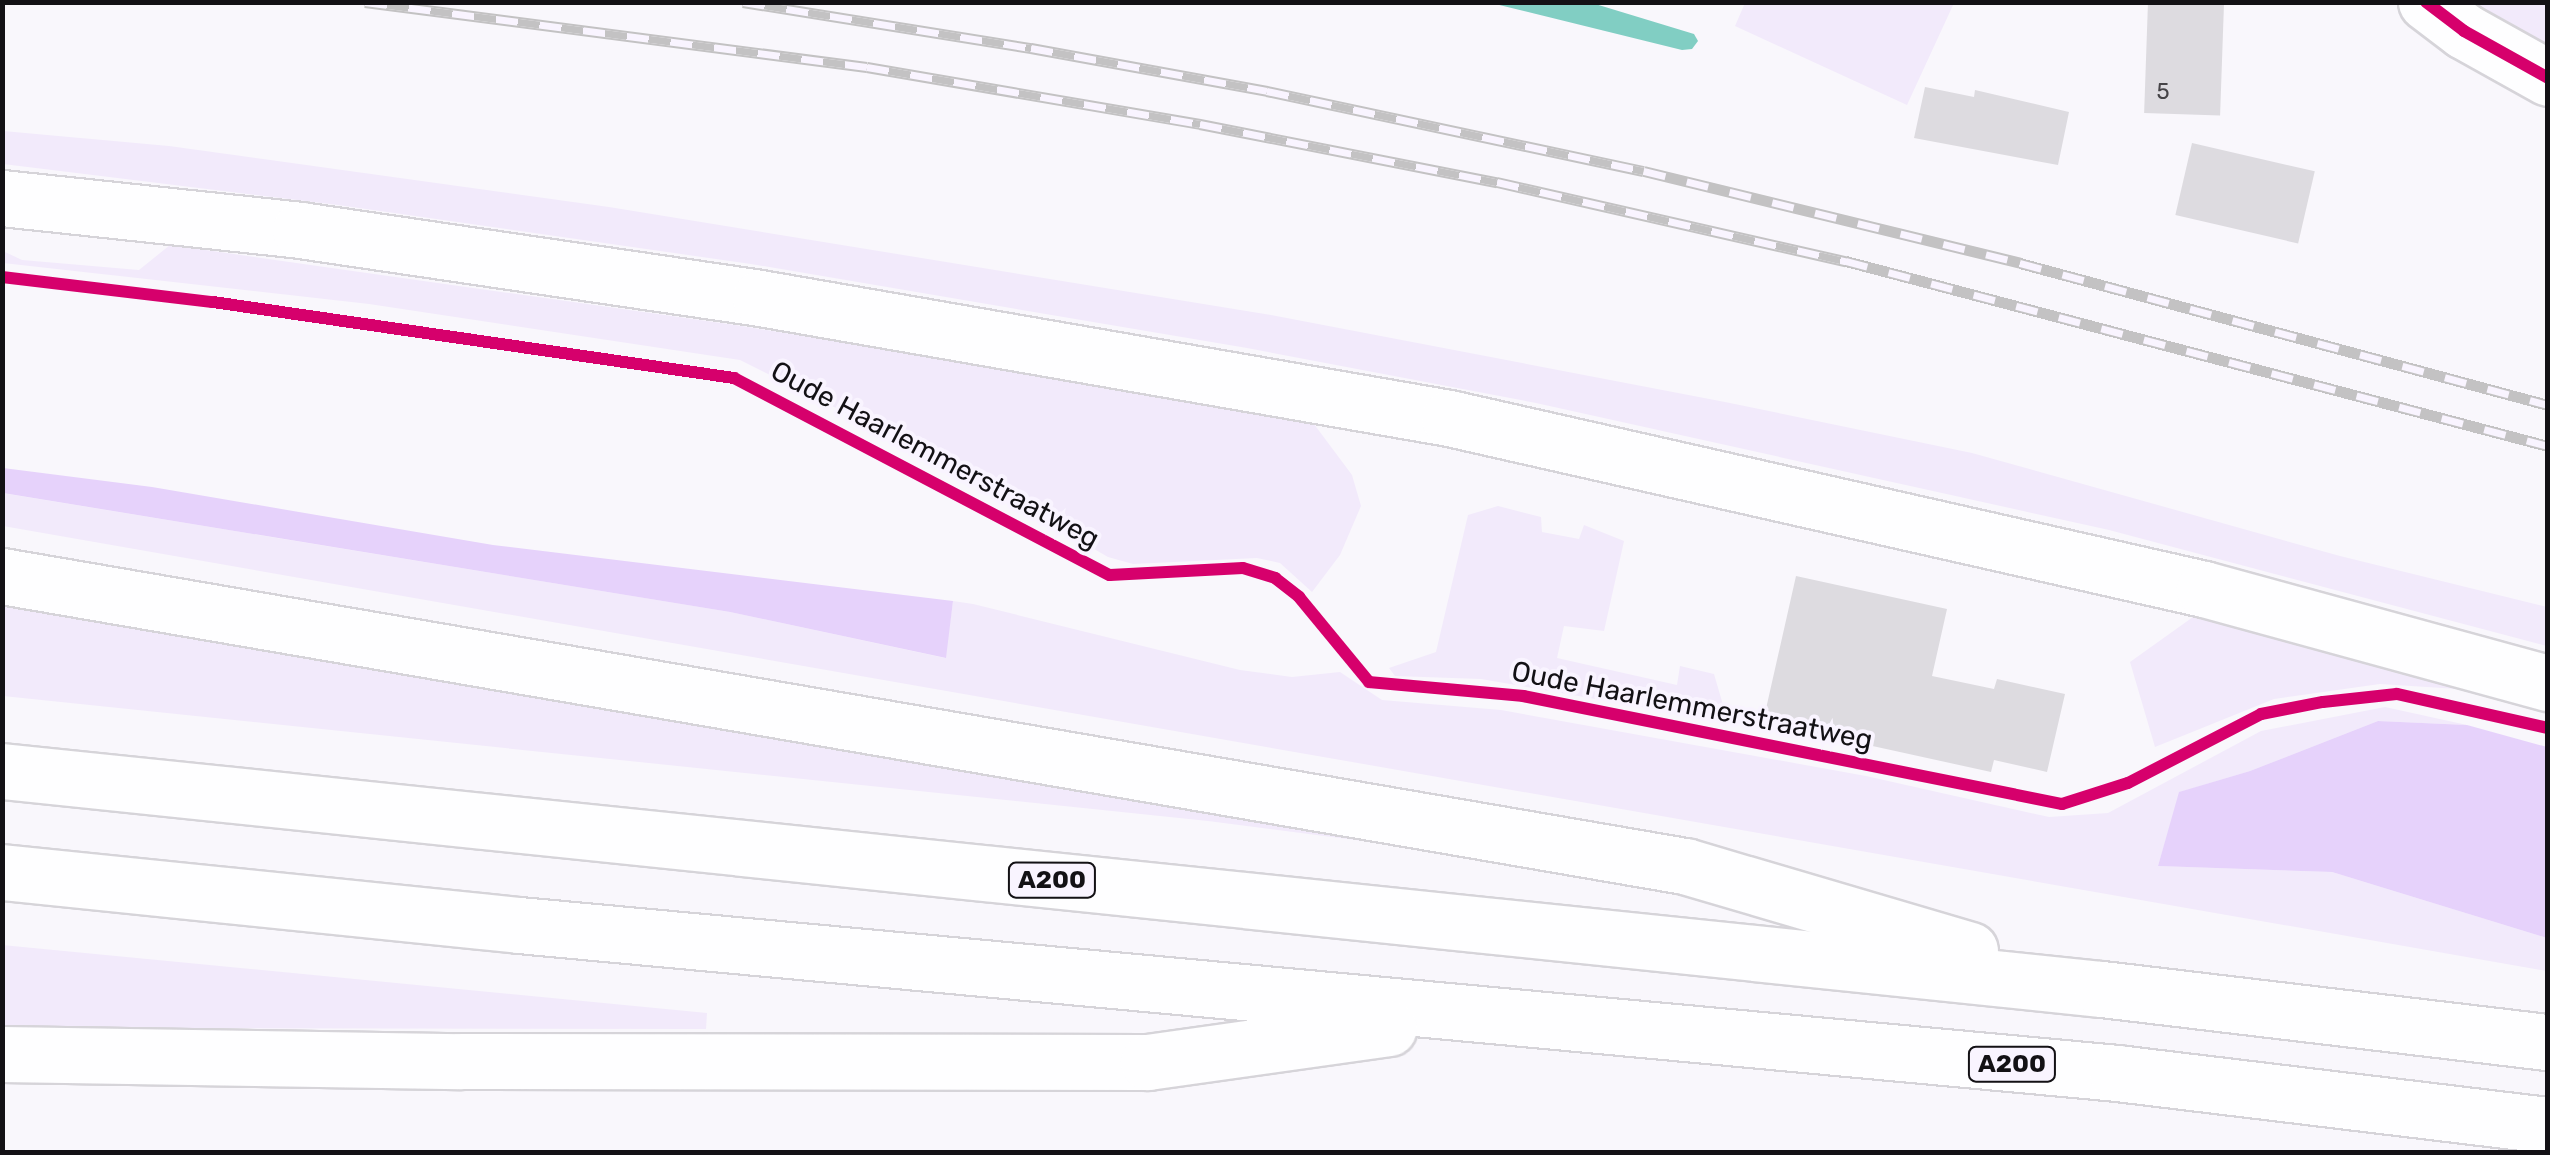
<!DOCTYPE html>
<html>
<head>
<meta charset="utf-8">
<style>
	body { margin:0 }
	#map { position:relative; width:2550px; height:1155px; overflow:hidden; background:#f9f7fc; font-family:Rubik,sans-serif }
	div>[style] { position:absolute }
	.green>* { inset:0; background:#f2eafb }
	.forest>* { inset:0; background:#e6d2fb }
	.water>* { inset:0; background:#81cec3 }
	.building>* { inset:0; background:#dddbe0; transform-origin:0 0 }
	.roads { filter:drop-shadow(2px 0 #d6d4d9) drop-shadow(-2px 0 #d6d4d9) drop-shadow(0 2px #d6d4d9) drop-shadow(0 -2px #d6d4d9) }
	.minor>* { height:55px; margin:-27.5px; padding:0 27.5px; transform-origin:27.5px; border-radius:27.5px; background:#fefeff }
	.major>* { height:55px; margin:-27.5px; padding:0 27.5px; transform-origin:27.5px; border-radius:27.5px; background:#fefeff }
	.highway>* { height:55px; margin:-27.5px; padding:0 27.5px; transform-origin:27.5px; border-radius:27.5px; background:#fefeff }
	.rail>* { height:11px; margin-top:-5.5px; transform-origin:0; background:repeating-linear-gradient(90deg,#f9f4ff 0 22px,#c3c2c3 0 44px); box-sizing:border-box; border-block:2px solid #c3c2c3 }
	.cycleway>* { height:12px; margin:-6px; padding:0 6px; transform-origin:6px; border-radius:6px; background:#d6006c }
	span { translate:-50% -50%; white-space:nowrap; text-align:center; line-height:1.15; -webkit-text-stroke:8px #f9f4ff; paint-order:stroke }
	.number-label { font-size:22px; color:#464448 }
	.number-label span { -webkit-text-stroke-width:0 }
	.shield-label span { padding:2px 8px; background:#f9f4ff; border:2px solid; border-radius:8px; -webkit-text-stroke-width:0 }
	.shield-label { font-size:25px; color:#131115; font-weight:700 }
	.street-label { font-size:28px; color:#131115 }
	.frame { position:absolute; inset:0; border:5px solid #131115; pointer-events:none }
</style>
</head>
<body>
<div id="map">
	<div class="green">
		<div style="clip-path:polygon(1745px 3px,1745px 2px,1954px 3px,1907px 105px,1735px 26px)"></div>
		<div style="clip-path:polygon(2460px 3px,2547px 3px,2547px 54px)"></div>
		<div style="clip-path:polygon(3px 131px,169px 146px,609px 207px,1271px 315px,1725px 402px,1972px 453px,2340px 556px,2547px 607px,2547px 646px,2109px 530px,1536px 403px,1247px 348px,751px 264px,338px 205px,3px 164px)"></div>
		<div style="clip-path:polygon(170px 245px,742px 326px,1311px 420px,1352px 475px,1361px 506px,1340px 555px,1312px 592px,1280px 563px,1257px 558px,1133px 564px,1108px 557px,946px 463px,740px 360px,369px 304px,3px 263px,3px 251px,22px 260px,139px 270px)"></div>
		<div style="clip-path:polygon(2px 493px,730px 612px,945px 658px,953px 601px,973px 604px,1240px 670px,1292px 677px,1340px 672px,1382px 700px,1501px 710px,1866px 776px,2049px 817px,2108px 813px,2261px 731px,2385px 707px,2467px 725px,2378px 721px,2250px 771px,2180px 792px,2158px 866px,2332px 872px,2547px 938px,2547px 971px,3px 526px)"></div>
		<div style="clip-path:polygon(1498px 506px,1541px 517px,1542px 532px,1579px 539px,1584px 525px,1624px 541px,1604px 631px,1564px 626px,1557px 658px,1677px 685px,1680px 666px,1714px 674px,1728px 722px,1481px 679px,1395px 676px,1389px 668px,1436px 652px,1468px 515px)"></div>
		<div style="clip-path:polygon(2px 595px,1556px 866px,1208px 821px,3px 696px)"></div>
		<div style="clip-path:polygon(2193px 617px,2489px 691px,2380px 684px,2274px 699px,2155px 747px,2130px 662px)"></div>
		<div style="clip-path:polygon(2px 945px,707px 1013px,706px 1029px,3px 1028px)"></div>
	</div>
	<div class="forest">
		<div style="clip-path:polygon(3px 468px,152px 487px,493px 545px,953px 601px,946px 658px,730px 612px,3px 493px)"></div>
		<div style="clip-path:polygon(2378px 721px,2467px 725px,2547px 747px,2547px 938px,2332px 872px,2158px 866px,2179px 792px,2250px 771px)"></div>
	</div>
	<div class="water">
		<div style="clip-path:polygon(1491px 3px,1592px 3px,1694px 34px,1698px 41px,1692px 49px,1682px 50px)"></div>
	</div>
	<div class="building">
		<div style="left:2148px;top:2px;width:76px;height:111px;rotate:2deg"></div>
		<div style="clip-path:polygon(1925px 87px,1974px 97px,1975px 90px,2069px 112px,2058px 165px,1914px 138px)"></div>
		<div style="left:2192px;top:143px;width:126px;height:74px;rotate:13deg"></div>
		<div style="clip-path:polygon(1796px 576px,1947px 609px,1932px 676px,1994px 689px,1997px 679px,2065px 694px,2047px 772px,1994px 760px,1991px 772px,1763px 722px)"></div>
	</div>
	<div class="roads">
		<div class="minor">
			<div style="left:2426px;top:2px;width:48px;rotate:37.3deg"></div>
			<div style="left:2464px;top:31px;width:96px;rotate:29.2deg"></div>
			<div style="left:2px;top:198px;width:300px;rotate:6.1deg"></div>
			<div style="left:300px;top:230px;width:465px;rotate:8.4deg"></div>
			<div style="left:760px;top:298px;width:699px;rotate:9.88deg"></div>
			<div style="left:1449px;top:418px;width:774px;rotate:12.76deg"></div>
			<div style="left:2204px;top:589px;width:357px;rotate:15.3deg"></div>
		</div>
		<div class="major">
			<div style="left:519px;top:925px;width:1605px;rotate:5.29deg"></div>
			<div style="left:2117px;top:1073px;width:434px;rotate:6.9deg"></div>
			<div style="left:2px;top:1054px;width:459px;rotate:0.9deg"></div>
			<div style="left:461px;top:1061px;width:687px;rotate:0.08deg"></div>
			<div style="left:1148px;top:1062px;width:243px;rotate:-8deg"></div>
		</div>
		<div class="highway">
			<div style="left:2px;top:576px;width:1708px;rotate:9.78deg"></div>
			<div style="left:1685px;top:866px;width:297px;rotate:16.4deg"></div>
			<div style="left:2px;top:771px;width:2111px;rotate:5.93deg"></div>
			<div style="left:2102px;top:989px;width:449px;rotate:6.8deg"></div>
			<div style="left:2px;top:872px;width:520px;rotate:5.85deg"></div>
		</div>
	</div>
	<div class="rail">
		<div style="left:365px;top:2px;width:506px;rotate:7.38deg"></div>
		<div style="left:867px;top:67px;width:338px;rotate:9.7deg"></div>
		<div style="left:1200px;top:124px;width:303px;rotate:11.1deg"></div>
		<div style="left:1497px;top:182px;width:358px;rotate:12.8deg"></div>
		<div style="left:1846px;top:261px;width:726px;rotate:14.76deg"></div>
		<div style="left:743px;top:2px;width:292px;rotate:9.1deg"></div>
		<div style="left:1031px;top:48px;width:240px;rotate:10.3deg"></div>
		<div style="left:1267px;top:91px;width:385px;rotate:12deg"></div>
		<div style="left:1644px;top:171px;width:387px;rotate:13.7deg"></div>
		<div style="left:2020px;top:263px;width:547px;rotate:15.05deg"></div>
	</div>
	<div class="cycleway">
		<div style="left:2426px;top:2px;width:48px;rotate:37.3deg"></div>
		<div style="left:2464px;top:31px;width:96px;rotate:29.2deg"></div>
		<div style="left:2px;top:277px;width:212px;rotate:6.8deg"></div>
		<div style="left:213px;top:302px;width:527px;rotate:8.3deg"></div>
		<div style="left:734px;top:378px;width:424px;rotate:27.7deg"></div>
		<div style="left:1110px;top:575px;width:133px;rotate:-3deg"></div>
		<div style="left:1243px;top:568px;width:34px;rotate:17deg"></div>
		<div style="left:1275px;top:578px;width:31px;rotate:38deg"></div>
		<div style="left:1299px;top:597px;width:110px;rotate:50.5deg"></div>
		<div style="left:1369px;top:682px;width:155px;rotate:5.2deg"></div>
		<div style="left:1523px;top:696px;width:550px;rotate:11.33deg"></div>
		<div style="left:2062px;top:804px;width:69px;rotate:-17.7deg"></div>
		<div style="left:2128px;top:783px;width:150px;rotate:-27.4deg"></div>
		<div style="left:2261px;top:714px;width:63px;rotate:-11deg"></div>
		<div style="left:2323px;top:702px;width:74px;rotate:-6.2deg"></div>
		<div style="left:2397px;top:694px;width:155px;rotate:12.7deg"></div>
	</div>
	<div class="number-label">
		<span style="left:2163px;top:92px">5</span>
	</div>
	<div class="shield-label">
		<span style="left:1052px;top:880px">A200</span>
		<span style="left:2012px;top:1064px">A200</span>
	</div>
	<div class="street-label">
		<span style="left:935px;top:455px;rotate:28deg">Oude Haarlemmerstraatweg</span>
		<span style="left:1692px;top:706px;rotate:11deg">Oude Haarlemmerstraatweg</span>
	</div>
	<div class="frame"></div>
</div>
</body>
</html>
